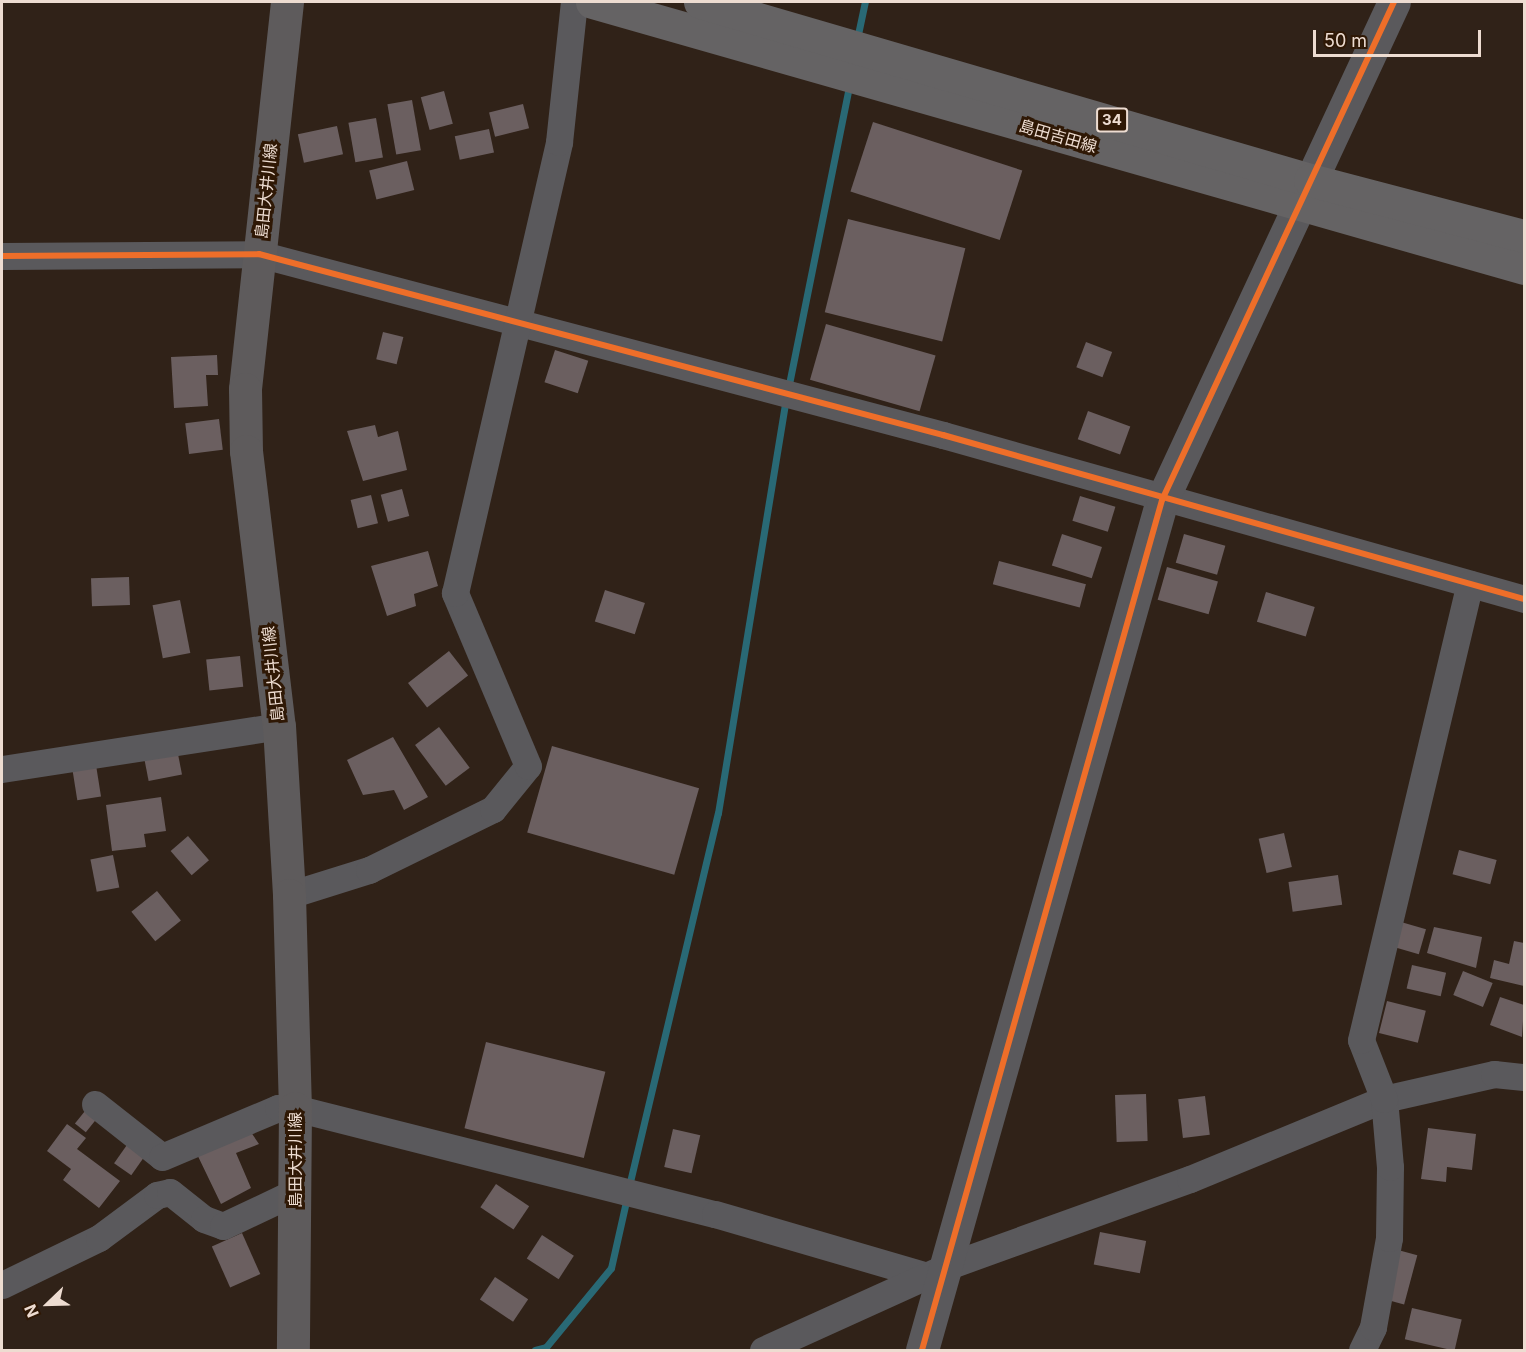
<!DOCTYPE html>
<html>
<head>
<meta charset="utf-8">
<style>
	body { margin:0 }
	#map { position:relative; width:1526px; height:1352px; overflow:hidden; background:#302218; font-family:Inter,"Noto Sans JP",sans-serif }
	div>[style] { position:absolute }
	.stream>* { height:7px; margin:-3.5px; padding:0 3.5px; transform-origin:3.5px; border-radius:3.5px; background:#296975 }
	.building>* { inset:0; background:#6b5f60; transform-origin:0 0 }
	.minor>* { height:27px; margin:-13.5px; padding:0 13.5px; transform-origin:13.5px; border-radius:13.5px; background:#5a595c }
	.tertiary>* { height:33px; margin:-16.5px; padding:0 16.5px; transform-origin:16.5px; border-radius:16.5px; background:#5a595c }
	.secondary>* { height:33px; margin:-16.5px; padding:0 16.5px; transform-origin:16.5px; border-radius:16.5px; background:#5e5b5c }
	.primary>* { height:33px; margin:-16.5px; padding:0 16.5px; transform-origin:16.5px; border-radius:16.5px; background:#656364 }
	.cycleway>* { height:6px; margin:-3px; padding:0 3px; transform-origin:3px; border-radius:3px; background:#ee6e29 }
	span { translate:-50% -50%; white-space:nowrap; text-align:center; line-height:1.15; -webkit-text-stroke:6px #2f1805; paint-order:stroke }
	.shield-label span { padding:2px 4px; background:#2f1805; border:2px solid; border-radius:4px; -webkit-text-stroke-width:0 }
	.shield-label { font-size:15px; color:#eddcd1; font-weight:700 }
	.street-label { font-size:16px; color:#eddcd1 }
	.frame { position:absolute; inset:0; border:3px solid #eddcd1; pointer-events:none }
	.north { position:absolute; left:18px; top:1274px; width:60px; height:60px; -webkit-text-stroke:4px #2f1805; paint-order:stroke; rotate:247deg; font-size:16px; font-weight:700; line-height:24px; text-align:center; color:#eddcd1 }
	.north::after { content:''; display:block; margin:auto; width:21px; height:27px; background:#eddcd1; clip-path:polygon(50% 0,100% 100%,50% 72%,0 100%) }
	.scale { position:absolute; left:1313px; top:30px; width:168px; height:27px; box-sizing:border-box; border:3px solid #eddcd1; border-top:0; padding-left:8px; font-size:18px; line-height:21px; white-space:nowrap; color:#eddcd1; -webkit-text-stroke:4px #2f1805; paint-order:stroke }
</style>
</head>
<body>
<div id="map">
	<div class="stream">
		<div style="left:857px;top:39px;width:38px;rotate:-78deg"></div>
		<div style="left:788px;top:389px;width:309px;rotate:-78.6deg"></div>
		<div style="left:629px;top:1186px;width:383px;rotate:-76.6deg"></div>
		<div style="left:718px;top:813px;width:419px;rotate:-80.7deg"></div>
		<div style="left:535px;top:1350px;width:11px;rotate:-15deg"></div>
		<div style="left:546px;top:1347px;width:102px;rotate:-50.6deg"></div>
		<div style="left:611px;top:1268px;width:73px;rotate:-77.3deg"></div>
	</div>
	<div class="building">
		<div style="left:444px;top:91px;width:34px;height:24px;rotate:75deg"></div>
		<div style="left:412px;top:100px;width:51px;height:25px;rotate:80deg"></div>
		<div style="left:523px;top:104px;width:25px;height:35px;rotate:76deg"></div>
		<div style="left:376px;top:118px;width:40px;height:28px;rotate:80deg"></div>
		<div style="left:873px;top:122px;width:157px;height:73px;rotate:18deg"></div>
		<div style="left:337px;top:126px;width:29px;height:40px;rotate:78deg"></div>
		<div style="left:489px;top:129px;width:24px;height:35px;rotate:78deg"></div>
		<div style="left:407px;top:161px;width:30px;height:39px;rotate:76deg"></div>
		<div style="left:848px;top:219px;width:121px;height:96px;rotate:14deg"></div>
		<div style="left:826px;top:324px;width:114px;height:58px;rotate:16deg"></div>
		<div style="left:383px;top:332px;width:21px;height:28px;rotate:14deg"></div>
		<div style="left:1086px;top:342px;width:28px;height:27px;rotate:21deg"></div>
		<div style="left:555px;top:350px;width:35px;height:34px;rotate:18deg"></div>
		<div style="clip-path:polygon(217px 355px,218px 375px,206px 375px,208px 406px,174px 408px,171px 357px)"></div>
		<div style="left:1088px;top:411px;width:45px;height:30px;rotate:20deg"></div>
		<div style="left:219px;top:419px;width:31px;height:34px;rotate:83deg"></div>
		<div style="clip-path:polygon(375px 425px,378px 437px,398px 431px,407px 470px,363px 481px,347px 431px)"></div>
		<div style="left:402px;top:489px;width:28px;height:22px;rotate:75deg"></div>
		<div style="left:371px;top:495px;width:29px;height:21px;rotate:76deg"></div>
		<div style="left:1080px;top:496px;width:37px;height:26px;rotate:17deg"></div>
		<div style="left:1062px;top:534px;width:42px;height:33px;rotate:18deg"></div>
		<div style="left:1184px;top:534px;width:43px;height:30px;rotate:16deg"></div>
		<div style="clip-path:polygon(428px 551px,438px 586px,414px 594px,416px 606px,387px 616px,371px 566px)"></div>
		<div style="left:999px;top:561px;width:90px;height:24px;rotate:15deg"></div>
		<div style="left:1167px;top:567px;width:53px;height:34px;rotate:16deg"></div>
		<div style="left:129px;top:577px;width:28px;height:38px;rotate:88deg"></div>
		<div style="left:605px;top:590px;width:42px;height:33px;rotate:18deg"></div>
		<div style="left:1266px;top:592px;width:51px;height:31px;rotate:17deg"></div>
		<div style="left:180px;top:600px;width:54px;height:28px;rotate:79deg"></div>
		<div style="left:449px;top:651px;width:31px;height:52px;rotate:52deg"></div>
		<div style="left:240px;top:656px;width:31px;height:34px;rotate:84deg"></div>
		<div style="left:439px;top:727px;width:51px;height:30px;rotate:53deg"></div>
		<div style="clip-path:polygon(393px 737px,428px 797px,404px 810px,394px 790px,363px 795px,347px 760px)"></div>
		<div style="left:552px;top:746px;width:153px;height:90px;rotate:16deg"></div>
		<div style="left:178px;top:754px;width:21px;height:34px;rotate:79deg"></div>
		<div style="left:96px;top:765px;width:32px;height:24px;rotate:81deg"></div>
		<div style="clip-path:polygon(161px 797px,166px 831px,144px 834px,146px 847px,112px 851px,106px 805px)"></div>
		<div style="left:1284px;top:833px;width:35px;height:26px;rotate:77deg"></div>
		<div style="left:188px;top:836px;width:32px;height:23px;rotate:49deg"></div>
		<div style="left:1459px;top:850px;width:39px;height:25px;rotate:15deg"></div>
		<div style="left:113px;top:855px;width:33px;height:23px;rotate:79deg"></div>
		<div style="left:1338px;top:875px;width:30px;height:50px;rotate:82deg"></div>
		<div style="left:157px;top:891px;width:38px;height:33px;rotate:51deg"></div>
		<div style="left:1401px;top:922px;width:26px;height:26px;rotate:16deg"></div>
		<div style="clip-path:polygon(1434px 927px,1482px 937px,1476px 968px,1427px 953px)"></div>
		<div style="clip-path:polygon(1514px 941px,1524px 943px,1524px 986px,1490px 978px,1494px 960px,1509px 964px)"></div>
		<div style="left:1412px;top:965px;width:35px;height:24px;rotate:13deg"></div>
		<div style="left:1463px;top:971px;width:32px;height:26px;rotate:22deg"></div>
		<div style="clip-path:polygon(1500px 997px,1524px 1005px,1522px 1037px,1490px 1025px)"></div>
		<div style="left:1387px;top:1001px;width:40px;height:33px;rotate:14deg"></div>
		<div style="left:486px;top:1042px;width:123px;height:89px;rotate:14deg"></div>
		<div style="left:1146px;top:1094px;width:47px;height:31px;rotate:88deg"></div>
		<div style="left:1205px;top:1096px;width:39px;height:27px;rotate:83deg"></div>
		<div style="left:85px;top:1111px;width:14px;height:16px;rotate:39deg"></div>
		<div style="clip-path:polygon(67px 1124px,86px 1138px,77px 1149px,120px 1181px,99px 1208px,63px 1180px,71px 1169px,47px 1151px)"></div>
		<div style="clip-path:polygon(246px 1125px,259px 1144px,236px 1153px,251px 1188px,221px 1204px,194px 1148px)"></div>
		<div style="clip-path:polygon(1428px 1128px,1476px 1134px,1472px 1170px,1447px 1167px,1446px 1182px,1421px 1179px)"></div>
		<div style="left:673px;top:1129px;width:28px;height:39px;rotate:13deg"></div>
		<div style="left:129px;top:1142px;width:21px;height:26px;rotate:35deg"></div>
		<div style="left:496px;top:1184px;width:40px;height:28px;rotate:34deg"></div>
		<div style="left:1100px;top:1232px;width:47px;height:33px;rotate:11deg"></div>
		<div style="left:242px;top:1233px;width:45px;height:33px;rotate:66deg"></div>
		<div style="left:542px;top:1235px;width:38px;height:28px;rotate:33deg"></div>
		<div style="left:1398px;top:1250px;width:20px;height:51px;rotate:15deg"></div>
		<div style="left:495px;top:1277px;width:40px;height:27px;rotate:34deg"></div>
		<div style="left:1412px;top:1308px;width:51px;height:32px;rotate:13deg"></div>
	</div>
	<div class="minor">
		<div style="left:2px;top:256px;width:257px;rotate:-0.4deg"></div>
		<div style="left:259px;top:254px;width:708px;rotate:14.82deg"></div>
		<div style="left:943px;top:435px;width:604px;rotate:15.76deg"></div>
		<div style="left:2px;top:769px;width:280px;rotate:-8.8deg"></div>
		<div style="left:289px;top:895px;width:84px;rotate:-17.4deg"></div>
		<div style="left:369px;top:870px;width:138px;rotate:-26.2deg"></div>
		<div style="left:493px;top:809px;width:55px;rotate:-50.9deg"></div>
		<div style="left:528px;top:766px;width:188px;rotate:-112.9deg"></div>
		<div style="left:455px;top:593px;width:463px;rotate:-77deg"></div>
		<div style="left:559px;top:142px;width:141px;rotate:-83.9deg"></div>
		<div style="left:95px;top:1104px;width:85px;rotate:38.3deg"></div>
		<div style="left:162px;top:1157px;width:126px;rotate:-22.9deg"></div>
		<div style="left:278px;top:1108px;width:17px"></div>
		<div style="left:295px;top:1108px;width:433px;rotate:14.2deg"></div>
		<div style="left:715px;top:1214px;width:221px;rotate:16.3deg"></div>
		<div style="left:2px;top:1285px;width:108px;rotate:-25.9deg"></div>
		<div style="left:99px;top:1238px;width:72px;rotate:-36.6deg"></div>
		<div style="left:157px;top:1195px;width:13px;rotate:-13deg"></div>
		<div style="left:170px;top:1192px;width:43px;rotate:38.5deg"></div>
		<div style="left:204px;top:1219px;width:20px;rotate:20deg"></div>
		<div style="left:223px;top:1226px;width:80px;rotate:-25.3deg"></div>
		<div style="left:763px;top:1350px;width:203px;rotate:-24.4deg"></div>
		<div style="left:948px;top:1266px;width:257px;rotate:-19.8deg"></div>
		<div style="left:1190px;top:1179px;width:210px;rotate:-22.4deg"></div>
		<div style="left:1384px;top:1099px;width:113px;rotate:-12.8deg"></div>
		<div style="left:1494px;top:1074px;width:30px;rotate:6deg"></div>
		<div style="left:1362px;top:1350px;width:25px;rotate:-64deg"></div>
		<div style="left:1373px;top:1327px;width:90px;rotate:-79.8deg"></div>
		<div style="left:1389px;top:1238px;width:71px;rotate:-89.2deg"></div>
		<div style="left:1390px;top:1167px;width:68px;rotate:-95deg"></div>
		<div style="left:1384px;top:1099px;width:63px;rotate:-111.3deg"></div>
		<div style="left:1361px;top:1040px;width:469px;rotate:-76.6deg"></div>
	</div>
	<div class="tertiary">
		<div style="left:922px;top:1350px;width:883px;rotate:-74.23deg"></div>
		<div style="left:1162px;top:500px;width:549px;rotate:-65.02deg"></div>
	</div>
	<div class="secondary">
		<div style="left:287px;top:2px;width:389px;rotate:96.2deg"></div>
		<div style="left:245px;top:389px;width:62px;rotate:89.1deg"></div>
		<div style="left:246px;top:451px;width:277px;rotate:83.2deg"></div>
		<div style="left:279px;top:726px;width:169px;rotate:86.6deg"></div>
		<div style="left:289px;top:895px;width:213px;rotate:88.4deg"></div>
		<div style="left:295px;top:1108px;width:242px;rotate:90.5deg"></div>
	</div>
	<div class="primary">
		<div style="left:592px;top:2px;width:969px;rotate:15.93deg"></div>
		<div style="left:700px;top:2px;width:635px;rotate:16.27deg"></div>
		<div style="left:1310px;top:180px;width:221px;rotate:14.7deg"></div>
	</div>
	<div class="cycleway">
		<div style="left:2px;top:256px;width:257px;rotate:-0.4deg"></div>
		<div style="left:259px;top:254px;width:708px;rotate:14.82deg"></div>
		<div style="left:943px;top:435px;width:604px;rotate:15.76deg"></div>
		<div style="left:922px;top:1350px;width:883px;rotate:-74.23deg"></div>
		<div style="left:1162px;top:500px;width:549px;rotate:-65.02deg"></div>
	</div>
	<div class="shield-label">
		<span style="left:1112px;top:120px">34</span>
	</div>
	<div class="street-label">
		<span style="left:1058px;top:136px;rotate:16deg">島田吉田線</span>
		<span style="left:266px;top:191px;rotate:-84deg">島田大井川線</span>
		<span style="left:273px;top:674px;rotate:-96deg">島田大井川線</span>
		<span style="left:295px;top:1160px;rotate:-90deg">島田大井川線</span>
	</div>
	<div class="frame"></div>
	<div class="north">N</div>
	<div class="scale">50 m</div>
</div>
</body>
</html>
